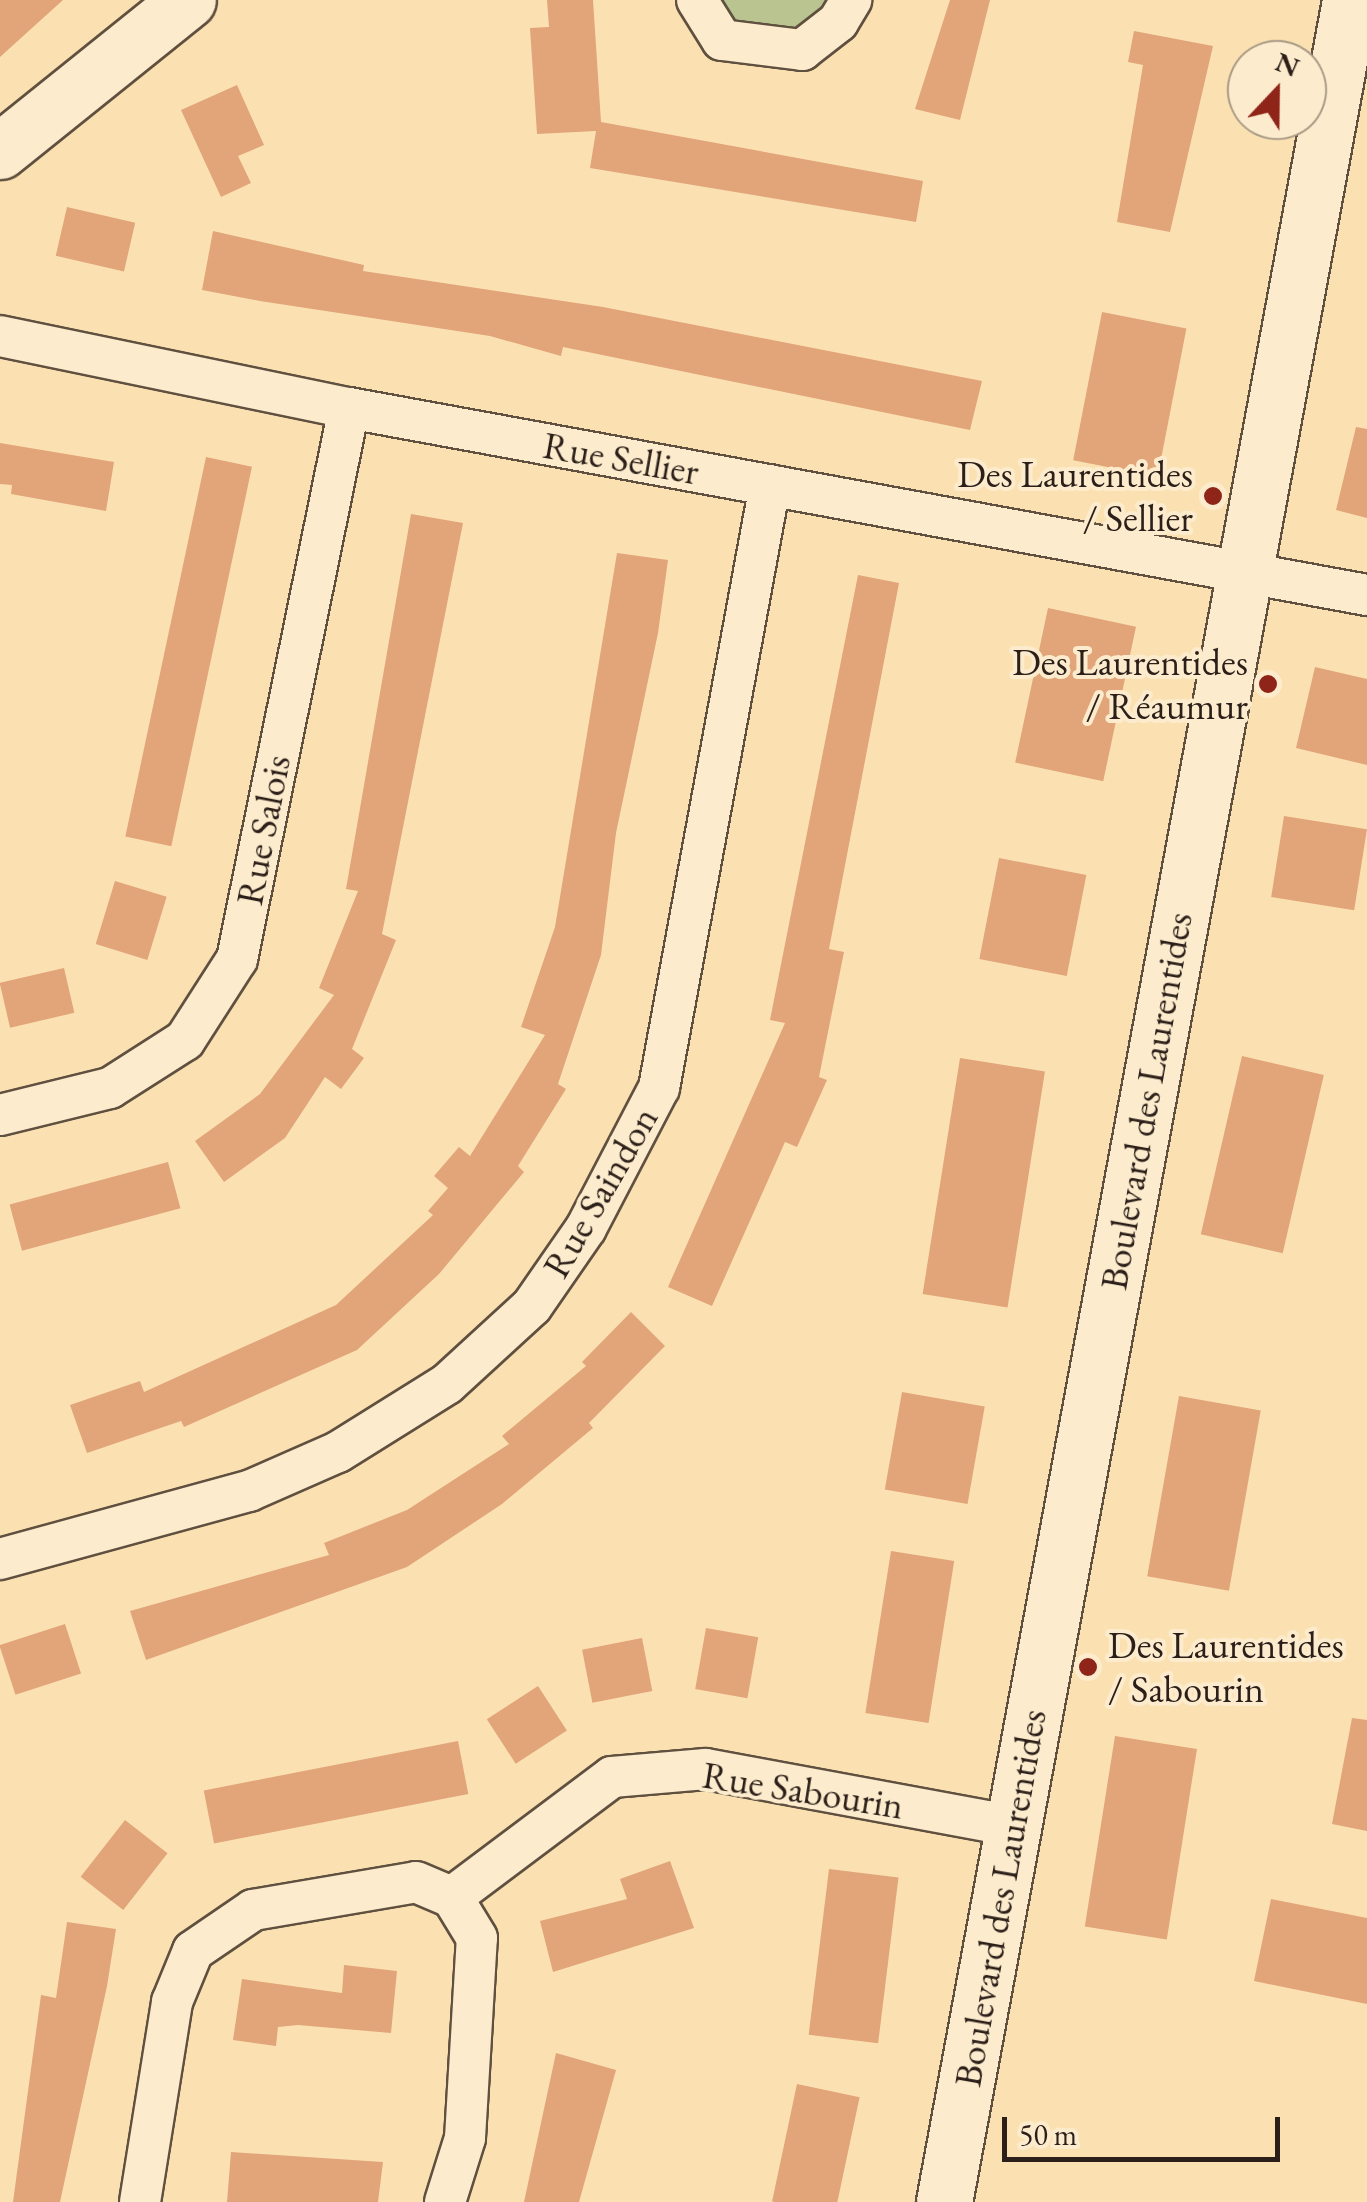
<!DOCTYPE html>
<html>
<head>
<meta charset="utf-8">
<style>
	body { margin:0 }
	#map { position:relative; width:1367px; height:2202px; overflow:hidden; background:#fbe1b2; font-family:"EB Garamond",serif }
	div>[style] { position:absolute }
	.green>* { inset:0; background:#bac490 }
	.building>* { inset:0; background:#e2a479; transform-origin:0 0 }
	.roads { filter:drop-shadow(2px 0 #60503f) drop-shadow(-2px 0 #60503f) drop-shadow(0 2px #60503f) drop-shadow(0 -2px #60503f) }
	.street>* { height:40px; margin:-20px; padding:0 20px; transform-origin:20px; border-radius:20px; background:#fceccd }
	.secondary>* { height:55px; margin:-27.5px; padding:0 27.5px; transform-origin:27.5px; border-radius:27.5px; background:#fceccd }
	.dots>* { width:28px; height:28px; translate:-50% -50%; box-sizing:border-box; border:5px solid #fceccd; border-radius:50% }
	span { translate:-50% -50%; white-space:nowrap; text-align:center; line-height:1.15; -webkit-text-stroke:8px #fceccd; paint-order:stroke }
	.street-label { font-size:38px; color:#2c1f19 }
	.poi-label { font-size:38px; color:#2c1f19 }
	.right { translate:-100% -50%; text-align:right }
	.left { translate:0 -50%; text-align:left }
	.north { position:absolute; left:1227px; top:40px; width:100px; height:100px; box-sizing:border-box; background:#fceccd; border:2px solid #a99a85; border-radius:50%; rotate:22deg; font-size:28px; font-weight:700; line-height:40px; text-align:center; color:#2c1f19 }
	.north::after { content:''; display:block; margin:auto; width:35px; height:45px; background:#8f2418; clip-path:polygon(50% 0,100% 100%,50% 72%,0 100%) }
	.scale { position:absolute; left:1002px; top:2117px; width:278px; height:45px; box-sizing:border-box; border:5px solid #2c1f19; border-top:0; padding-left:12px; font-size:30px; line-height:35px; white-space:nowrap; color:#2c1f19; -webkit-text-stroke:8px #fceccd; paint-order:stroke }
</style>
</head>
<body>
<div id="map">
	<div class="green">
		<div style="clip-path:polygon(697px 0,851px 0,802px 50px,722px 40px)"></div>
	</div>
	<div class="building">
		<div style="clip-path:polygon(0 0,63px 0,0 57px)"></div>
		<div style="clip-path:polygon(547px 0,593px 0,601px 122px,923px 181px,916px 222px,590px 168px,596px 131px,537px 134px,530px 28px,549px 27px)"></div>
		<div style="clip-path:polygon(950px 0,990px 0,960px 120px,915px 109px)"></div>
		<div style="clip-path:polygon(1134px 31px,1213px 46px,1170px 232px,1117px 222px,1143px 65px,1128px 62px)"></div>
		<div style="clip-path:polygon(237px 85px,264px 145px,238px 156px,251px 183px,221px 197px,181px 110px)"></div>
		<div style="left:67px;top:207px;width:70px;height:50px;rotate:13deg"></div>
		<div style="clip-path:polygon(213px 231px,364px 265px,363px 271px,603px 307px,982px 381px,970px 430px,563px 347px,561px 356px,490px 336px,260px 301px,202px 290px)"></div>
		<div style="left:1102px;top:312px;width:86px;height:151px;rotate:11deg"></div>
		<div style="clip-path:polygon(1356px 427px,1367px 429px,1367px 518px,1336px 510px)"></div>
		<div style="clip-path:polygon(0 443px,114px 462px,106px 511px,11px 494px,12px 485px,0 484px)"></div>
		<div style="left:206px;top:457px;width:47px;height:388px;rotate:12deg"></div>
		<div style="clip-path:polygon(411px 514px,463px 523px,382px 934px,396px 940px,352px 1049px,364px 1058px,341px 1089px,325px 1077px,285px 1138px,224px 1182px,195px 1141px,260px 1094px,334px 995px,319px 988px,358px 891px,346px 889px)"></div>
		<div style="clip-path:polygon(617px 553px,668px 560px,658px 633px,616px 833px,601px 955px,558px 1084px,566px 1089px,518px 1166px,524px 1172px,439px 1274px,357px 1350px,184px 1427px,181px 1421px,87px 1453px,70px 1405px,140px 1381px,144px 1392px,336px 1305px,433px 1215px,428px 1211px,448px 1188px,434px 1176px,459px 1147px,470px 1156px,545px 1035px,521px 1027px,555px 927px)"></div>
		<div style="clip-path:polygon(858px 575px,899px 583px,829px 949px,844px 952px,819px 1077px,827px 1080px,797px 1147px,785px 1142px,712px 1306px,668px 1287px,785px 1023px,770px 1020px)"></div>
		<div style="left:1048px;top:608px;width:90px;height:158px;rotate:12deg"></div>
		<div style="clip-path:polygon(1315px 667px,1367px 679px,1367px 765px,1296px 748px)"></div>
		<div style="left:1284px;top:816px;width:84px;height:82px;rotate:9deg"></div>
		<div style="left:999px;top:858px;width:89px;height:103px;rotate:11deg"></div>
		<div style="left:115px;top:881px;width:54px;height:66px;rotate:17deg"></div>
		<div style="left:64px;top:968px;width:46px;height:66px;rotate:77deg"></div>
		<div style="left:1242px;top:1056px;width:84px;height:183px;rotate:13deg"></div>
		<div style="left:960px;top:1058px;width:86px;height:239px;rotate:9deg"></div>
		<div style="left:168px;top:1162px;width:48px;height:164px;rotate:75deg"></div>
		<div style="clip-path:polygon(631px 1312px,665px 1346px,589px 1423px,593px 1428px,502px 1504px,407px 1567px,146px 1660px,130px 1611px,329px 1555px,324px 1543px,407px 1510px,509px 1444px,502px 1436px,586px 1366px,582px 1362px)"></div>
		<div style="left:902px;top:1392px;width:84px;height:99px;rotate:10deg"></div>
		<div style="left:1179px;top:1396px;width:83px;height:183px;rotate:10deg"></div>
		<div style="left:891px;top:1551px;width:64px;height:164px;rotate:9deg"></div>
		<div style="left:65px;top:1624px;width:52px;height:69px;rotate:72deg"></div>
		<div style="left:706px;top:1628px;width:53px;height:62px;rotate:10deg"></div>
		<div style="left:642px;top:1638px;width:54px;height:61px;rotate:79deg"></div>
		<div style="left:538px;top:1686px;width:53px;height:61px;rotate:57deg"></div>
		<div style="clip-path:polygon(1352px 1718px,1367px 1720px,1367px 1831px,1332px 1824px)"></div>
		<div style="left:1115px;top:1736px;width:83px;height:193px;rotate:9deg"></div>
		<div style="left:458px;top:1741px;width:54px;height:259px;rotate:79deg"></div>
		<div style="left:125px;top:1820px;width:54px;height:72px;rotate:38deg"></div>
		<div style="clip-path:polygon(670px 1861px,694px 1928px,553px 1972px,540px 1921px,627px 1899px,620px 1879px)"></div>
		<div style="left:829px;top:1869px;width:70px;height:167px;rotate:7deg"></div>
		<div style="clip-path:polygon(1271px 1899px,1367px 1918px,1367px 2004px,1254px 1981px)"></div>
		<div style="clip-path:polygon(67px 1922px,116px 1929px,107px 1986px,60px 2202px,13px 2202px,41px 1995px,56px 1998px)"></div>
		<div style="clip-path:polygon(344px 1965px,397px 1971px,391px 2033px,298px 2025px,278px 2027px,276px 2046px,233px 2040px,242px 1979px,342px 1993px)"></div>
		<div style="clip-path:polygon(556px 2053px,616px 2070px,579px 2202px,524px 2202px)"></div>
		<div style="left:797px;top:2084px;width:64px;height:120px;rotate:12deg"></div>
		<div style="clip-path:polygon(231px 2152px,383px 2162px,378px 2202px,227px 2202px)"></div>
	</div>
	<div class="roads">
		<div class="street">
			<div style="left:697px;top:0;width:47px;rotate:58deg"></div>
			<div style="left:722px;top:40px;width:81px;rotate:7.1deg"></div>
			<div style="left:802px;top:50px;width:46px;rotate:-37.9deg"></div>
			<div style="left:838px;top:22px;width:26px;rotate:-59deg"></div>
			<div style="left:0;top:336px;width:356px;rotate:11.7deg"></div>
			<div style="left:349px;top:408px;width:1035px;rotate:10.41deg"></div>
			<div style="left:0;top:1115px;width:113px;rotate:-13.8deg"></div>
			<div style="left:110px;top:1088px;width:89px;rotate:-32.6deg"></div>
			<div style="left:185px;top:1040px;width:96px;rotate:-57.3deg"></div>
			<div style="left:237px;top:959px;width:562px;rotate:-78.51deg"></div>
			<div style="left:0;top:1559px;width:258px;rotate:-15.3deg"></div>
			<div style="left:249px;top:1491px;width:97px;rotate:-23.7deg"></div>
			<div style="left:338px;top:1452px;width:128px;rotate:-32deg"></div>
			<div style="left:447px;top:1384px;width:115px;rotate:-42.5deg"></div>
			<div style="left:532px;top:1306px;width:95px;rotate:-55.3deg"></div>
			<div style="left:586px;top:1228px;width:158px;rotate:-62.5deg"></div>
			<div style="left:659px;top:1088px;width:613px;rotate:-79.57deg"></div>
			<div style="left:140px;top:2202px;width:203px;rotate:-80.9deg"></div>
			<div style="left:172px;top:2002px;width:55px;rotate:-67.6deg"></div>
			<div style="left:193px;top:1951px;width:73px;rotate:-34.3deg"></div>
			<div style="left:253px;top:1910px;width:165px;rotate:-9.7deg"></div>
			<div style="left:416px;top:1882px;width:39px;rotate:23deg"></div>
			<div style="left:445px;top:2202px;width:67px;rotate:-72.6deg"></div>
			<div style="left:465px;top:2138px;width:200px;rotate:-86.6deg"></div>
			<div style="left:477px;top:1938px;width:48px;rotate:-121.4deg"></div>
			<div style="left:452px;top:1897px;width:200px;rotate:-36.9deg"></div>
			<div style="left:612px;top:1777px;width:94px;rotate:-4.9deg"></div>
			<div style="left:706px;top:1769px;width:312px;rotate:10.5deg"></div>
		</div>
		<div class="secondary">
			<div style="left:0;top:151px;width:241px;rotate:-38.8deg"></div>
			<div style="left:944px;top:2202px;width:2239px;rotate:-79.55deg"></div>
		</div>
	</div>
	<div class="dots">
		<div style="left:1213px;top:496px;background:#8f2418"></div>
		<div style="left:1268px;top:684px;background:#8f2418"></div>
		<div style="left:1088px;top:1667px;background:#8f2418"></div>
	</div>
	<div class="street-label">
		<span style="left:621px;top:458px;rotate:10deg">Rue Sellier</span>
		<span style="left:263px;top:830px;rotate:-79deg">Rue Salois</span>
		<span style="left:1146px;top:1101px;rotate:-80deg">Boulevard des Laurentides</span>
		<span style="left:600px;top:1192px;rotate:-60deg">Rue Saindon</span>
		<span style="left:803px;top:1790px;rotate:9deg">Rue Sabourin</span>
		<span style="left:1000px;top:1898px;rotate:-80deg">Boulevard des Laurentides</span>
	</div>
	<div class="poi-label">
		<span class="right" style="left:1193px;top:496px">Des Laurentides<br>/ Sellier</span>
		<span class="right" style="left:1248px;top:684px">Des Laurentides<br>/ Réaumur</span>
		<span class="left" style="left:1108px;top:1667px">Des Laurentides<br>/ Sabourin</span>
	</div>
	<div class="north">N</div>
	<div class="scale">50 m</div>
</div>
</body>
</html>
